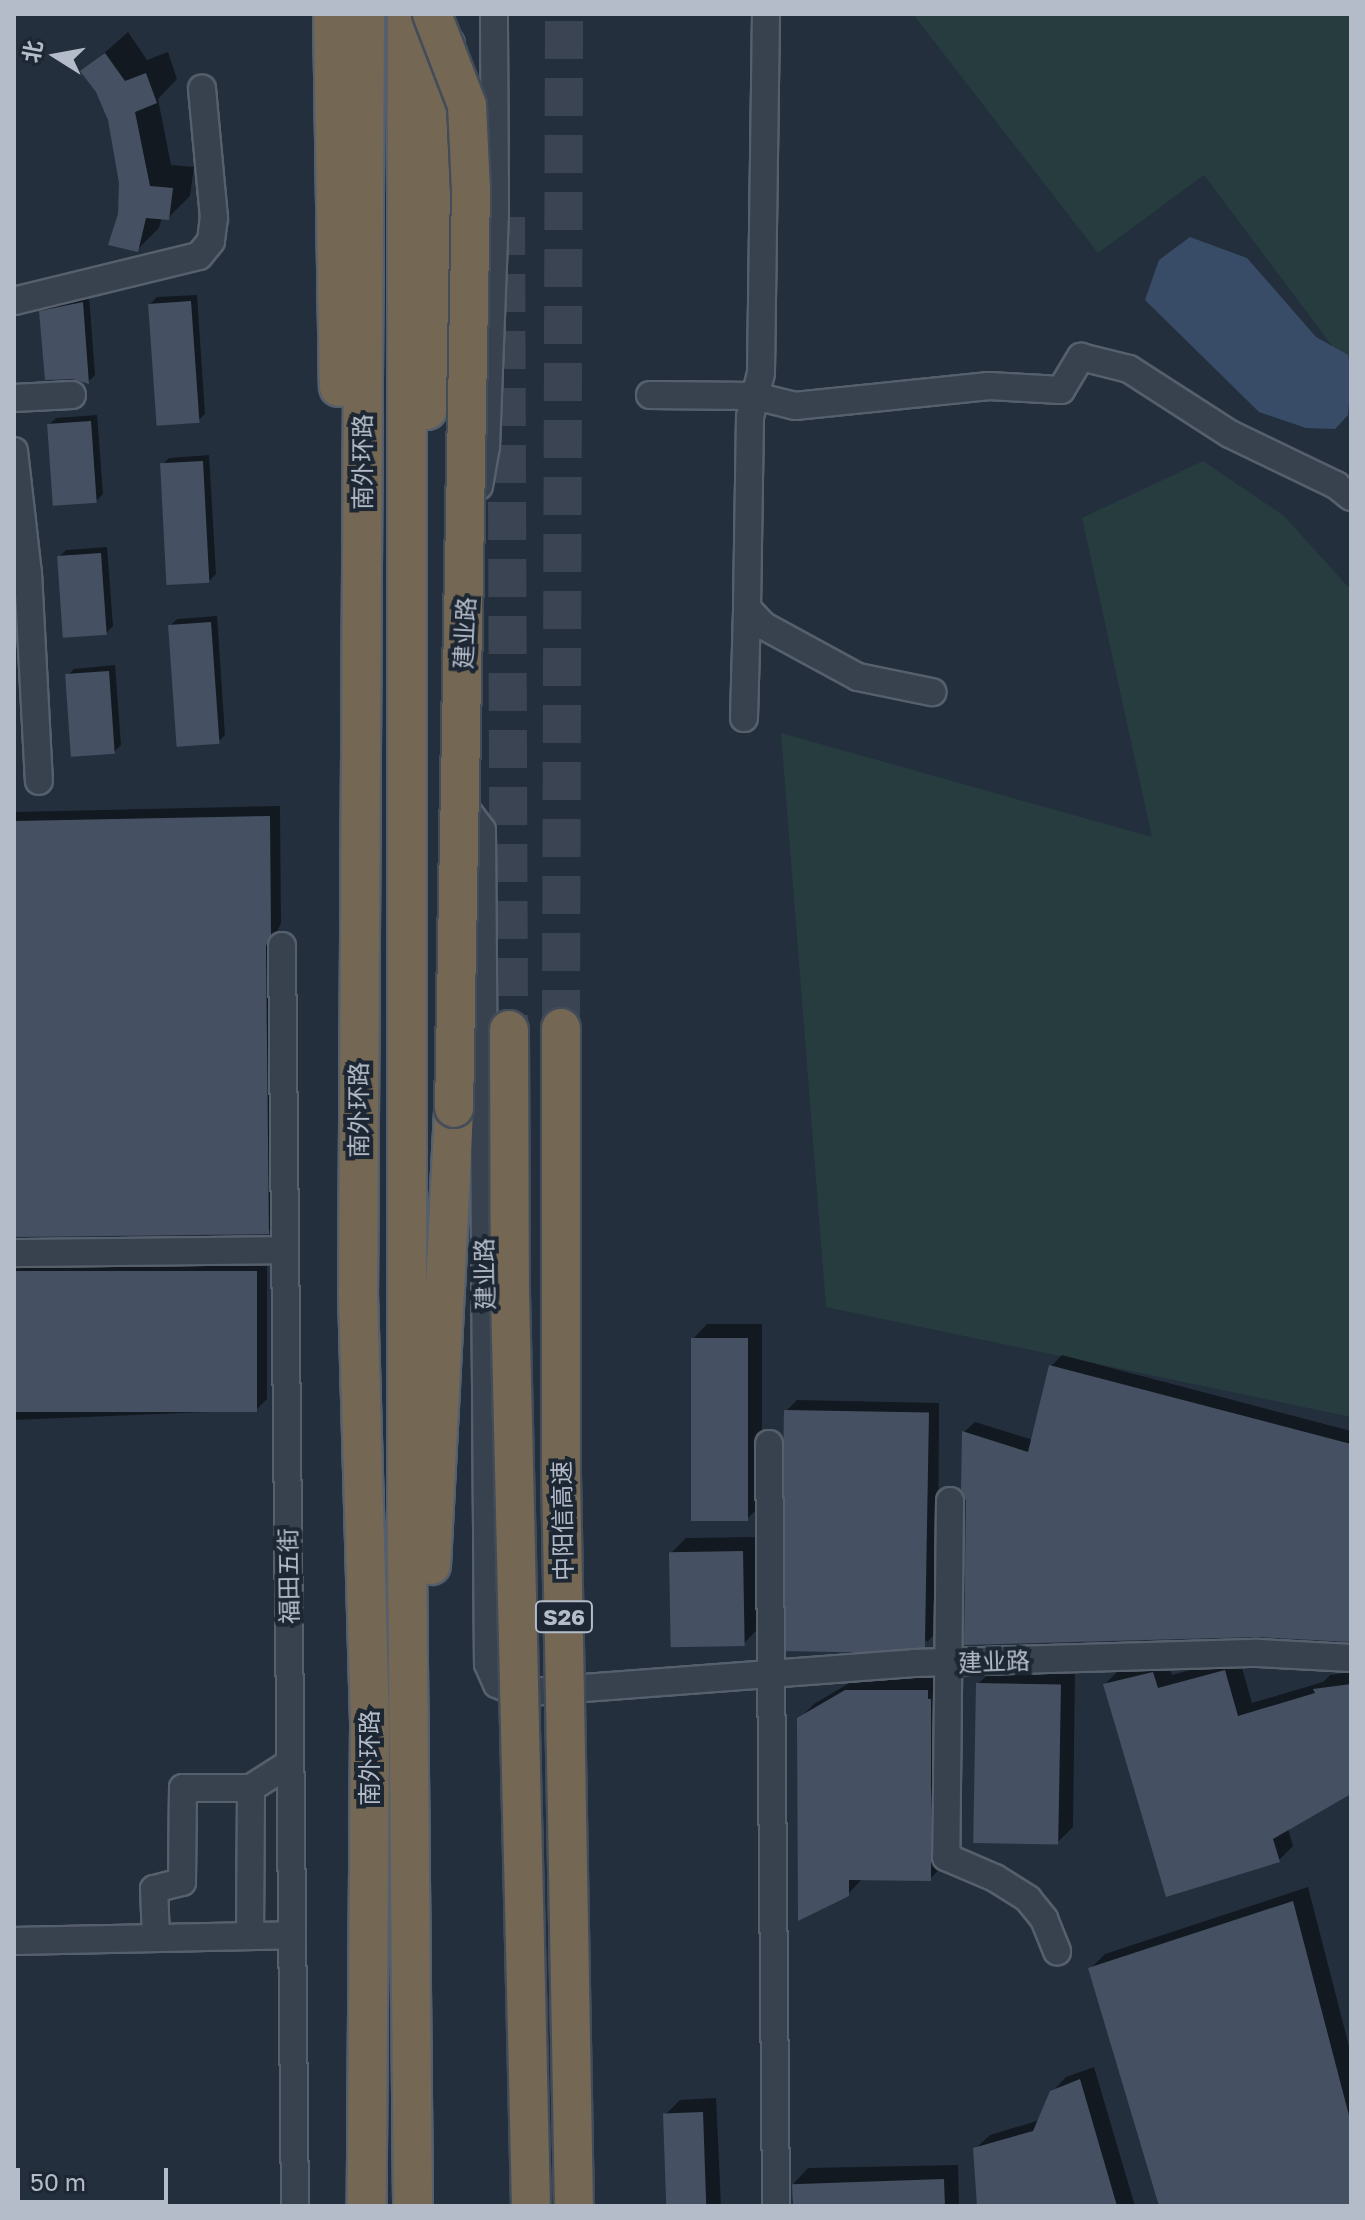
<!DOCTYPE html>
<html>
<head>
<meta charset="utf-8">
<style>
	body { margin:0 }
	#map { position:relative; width:1365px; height:2220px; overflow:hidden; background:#242f3e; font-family:"Golos Text","Noto Sans SC",sans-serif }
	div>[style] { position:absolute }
	.green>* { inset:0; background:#263c3f }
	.water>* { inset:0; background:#394c67 }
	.shadow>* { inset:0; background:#0007 }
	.building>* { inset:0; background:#455162; transform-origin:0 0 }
	.highway-tunnel>* { height:38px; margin-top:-19px; transform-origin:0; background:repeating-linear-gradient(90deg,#3a4453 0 38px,transparent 0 57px) }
	.roads { filter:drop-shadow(2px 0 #565f6c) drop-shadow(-2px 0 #565f6c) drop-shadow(0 2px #565f6c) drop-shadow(0 -2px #565f6c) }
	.minor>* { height:26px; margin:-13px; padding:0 13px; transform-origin:13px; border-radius:13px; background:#38414e }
	.highway>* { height:38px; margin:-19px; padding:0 19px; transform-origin:19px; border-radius:19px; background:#746855 }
	.bridges { filter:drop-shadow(2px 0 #434c59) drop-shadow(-2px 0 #434c59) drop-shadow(0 2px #434c59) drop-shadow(0 -2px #434c59) }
	.highway-bridge>* { height:38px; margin:-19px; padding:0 19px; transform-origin:19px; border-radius:19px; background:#746855 }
	span { translate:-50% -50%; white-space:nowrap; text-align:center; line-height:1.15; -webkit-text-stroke:8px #1d2633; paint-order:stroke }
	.shield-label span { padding:2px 6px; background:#1d2633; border:2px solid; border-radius:6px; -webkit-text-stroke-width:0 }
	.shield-label { font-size:22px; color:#b4bcc9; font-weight:700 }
	.street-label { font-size:24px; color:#b4bcc9 }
	.frame { position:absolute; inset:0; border:16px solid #b4bcc9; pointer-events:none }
	.north { position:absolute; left:16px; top:16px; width:80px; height:80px; -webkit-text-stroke:6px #1d2633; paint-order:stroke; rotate:281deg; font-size:22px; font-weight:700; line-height:32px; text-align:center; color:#b4bcc9 }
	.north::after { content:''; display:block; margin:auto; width:28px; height:36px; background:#b4bcc9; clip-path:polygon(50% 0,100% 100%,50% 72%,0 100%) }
	.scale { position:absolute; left:16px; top:2168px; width:152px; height:36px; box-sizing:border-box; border:4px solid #b4bcc9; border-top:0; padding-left:10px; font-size:24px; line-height:28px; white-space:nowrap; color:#b4bcc9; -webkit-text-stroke:6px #1d2633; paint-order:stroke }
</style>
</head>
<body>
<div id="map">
	<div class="green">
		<div style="clip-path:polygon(913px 14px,1351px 14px,1351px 371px,1204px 175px,1098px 253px)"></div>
		<div style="clip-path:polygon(1203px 461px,1284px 516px,1351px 590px,1351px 1417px,826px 1307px,781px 733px,1152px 837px,1082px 518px)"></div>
	</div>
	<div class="water">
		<div style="clip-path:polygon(1190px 237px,1247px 258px,1316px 337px,1348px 355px,1351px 376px,1348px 415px,1335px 429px,1306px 428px,1259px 412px,1145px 300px,1159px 260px)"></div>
	</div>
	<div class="shadow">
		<div style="clip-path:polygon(128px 32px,147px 60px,168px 52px,177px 79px,158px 99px,171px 165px,194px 167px,190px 196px,168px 218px,162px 217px,159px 228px,137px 250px,120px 214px,121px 183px,110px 120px,98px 91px,83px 72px)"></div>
		<div style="clip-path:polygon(197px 295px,205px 414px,198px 421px,150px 304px,157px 297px)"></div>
		<div style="clip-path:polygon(89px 296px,95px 375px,88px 382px,41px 312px,48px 305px)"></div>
		<div style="clip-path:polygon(97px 415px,103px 494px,96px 501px,49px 425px,56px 418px)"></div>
		<div style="clip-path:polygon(209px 455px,216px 574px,209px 581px,162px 465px,169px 458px)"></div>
		<div style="clip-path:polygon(107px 547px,113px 626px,106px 633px,59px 557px,66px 550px)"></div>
		<div style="clip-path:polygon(217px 616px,225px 735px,218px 742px,170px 626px,177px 619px)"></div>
		<div style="clip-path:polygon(115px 665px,121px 745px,114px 752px,67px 676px,74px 669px)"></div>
		<div style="clip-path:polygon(280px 806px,281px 923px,276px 934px,279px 1221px,268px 1232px,14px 1236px,14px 812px)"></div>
		<div style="clip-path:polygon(267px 1261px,267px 1399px,256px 1410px,14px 1420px,14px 1263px)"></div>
		<div style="clip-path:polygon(707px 1324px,762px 1324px,762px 1504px,748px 1518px,693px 1339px)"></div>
		<div style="clip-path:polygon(1062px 1355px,1351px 1431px,1351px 1642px,968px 1501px,964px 1432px,975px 1422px,1033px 1440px,1051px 1366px)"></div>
		<div style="clip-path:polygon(797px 1400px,939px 1403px,938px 1631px,927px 1642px,786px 1411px)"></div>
		<div style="clip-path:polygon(757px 1537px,758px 1629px,743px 1644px,671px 1553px,686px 1538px)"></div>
		<div style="clip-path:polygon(1239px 1657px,1252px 1703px,1323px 1682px,1330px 1675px,1351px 1672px,1351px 1793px,1288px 1829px,1293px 1846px,1279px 1860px,1105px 1684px,1119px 1670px,1167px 1659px,1172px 1675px)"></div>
		<div style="clip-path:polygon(992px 1670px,1075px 1670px,1073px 1827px,1058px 1842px,978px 1684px)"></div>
		<div style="clip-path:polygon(861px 1676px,942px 1676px,944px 1864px,930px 1879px,863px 1878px,848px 1894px,799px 1719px,814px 1704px)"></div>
		<div style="clip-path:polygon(1308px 1887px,1351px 2054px,1351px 2206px,1161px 2206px,1090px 1969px,1105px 1954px)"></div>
		<div style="clip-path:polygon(1094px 2067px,1135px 2206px,979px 2206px,975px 2149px,990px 2135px,1040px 2120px,1052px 2092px,1066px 2077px)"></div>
		<div style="clip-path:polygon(716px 2098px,721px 2206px,669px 2206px,665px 2115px,680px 2100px)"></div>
		<div style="clip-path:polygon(958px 2165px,959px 2206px,792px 2206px,794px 2183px,808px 2168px)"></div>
	</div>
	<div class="building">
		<div style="clip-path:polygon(105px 53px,125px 81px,146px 73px,157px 103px,135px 112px,150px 186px,173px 188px,169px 220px,146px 218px,138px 252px,108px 245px,118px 214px,119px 183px,108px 120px,96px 92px,80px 71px)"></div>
		<div style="left:191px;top:301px;width:122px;height:43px;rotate:86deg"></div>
		<div style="clip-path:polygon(83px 302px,89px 384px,72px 379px,45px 380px,39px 311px)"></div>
		<div style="left:91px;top:421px;width:82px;height:44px;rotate:86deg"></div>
		<div style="left:203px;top:461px;width:122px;height:43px;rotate:87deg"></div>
		<div style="left:101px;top:553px;width:82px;height:44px;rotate:86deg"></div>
		<div style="left:211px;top:622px;width:122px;height:43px;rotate:86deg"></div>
		<div style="left:109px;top:671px;width:83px;height:44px;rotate:86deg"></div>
		<div style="clip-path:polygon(270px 816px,271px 935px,266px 946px,269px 1234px,14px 1237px,14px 821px)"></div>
		<div style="left:257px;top:1271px;width:141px;height:243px;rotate:90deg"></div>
		<div style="left:691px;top:1338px;width:57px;height:183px"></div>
		<div style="clip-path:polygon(1049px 1365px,1351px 1444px,1351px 1642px,1258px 1637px,964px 1645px,966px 1501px,961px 1490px,962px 1431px,1028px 1452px)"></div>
		<div style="left:784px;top:1410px;width:145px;height:241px;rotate:1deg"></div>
		<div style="left:743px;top:1551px;width:95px;height:74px;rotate:89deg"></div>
		<div style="clip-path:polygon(1225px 1670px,1238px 1716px,1315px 1693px,1313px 1689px,1351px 1684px,1351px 1794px,1273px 1839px,1280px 1862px,1166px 1897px,1103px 1684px,1153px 1672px,1158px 1688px)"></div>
		<div style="left:976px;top:1683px;width:85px;height:160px;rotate:1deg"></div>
		<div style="clip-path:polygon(845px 1690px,928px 1690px,928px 1699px,931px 1699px,931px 1881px,849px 1880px,849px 1896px,798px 1921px,797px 1718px)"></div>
		<div style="clip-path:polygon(1293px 1901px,1351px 2123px,1351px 2206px,1159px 2206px,1088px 1968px)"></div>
		<div style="clip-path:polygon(1080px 2079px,1117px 2206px,977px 2206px,973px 2148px,1033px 2131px,1050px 2091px)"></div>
		<div style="left:703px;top:2112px;width:94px;height:40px;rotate:88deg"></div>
		<div style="left:944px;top:2179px;width:27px;height:152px;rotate:88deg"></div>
	</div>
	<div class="highway-tunnel">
		<div style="left:506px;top:217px;width:813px;rotate:89.79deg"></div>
		<div style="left:561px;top:1028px;width:1014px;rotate:-89.83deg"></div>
	</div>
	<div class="roads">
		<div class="minor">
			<div style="left:766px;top:14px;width:359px;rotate:90.8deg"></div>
			<div style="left:761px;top:373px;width:45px;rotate:104deg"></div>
			<div style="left:750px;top:417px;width:191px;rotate:90.9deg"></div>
			<div style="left:747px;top:608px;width:25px;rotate:47deg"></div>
			<div style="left:764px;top:626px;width:107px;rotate:28.5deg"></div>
			<div style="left:858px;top:677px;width:76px;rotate:11.5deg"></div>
			<div style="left:14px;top:301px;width:190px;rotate:-13.7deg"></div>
			<div style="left:199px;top:256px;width:19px;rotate:-51deg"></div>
			<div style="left:211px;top:241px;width:23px;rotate:-83deg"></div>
			<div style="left:214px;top:218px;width:130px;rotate:-95.3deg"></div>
			<div style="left:650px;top:395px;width:105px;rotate:0.5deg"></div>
			<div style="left:755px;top:396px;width:41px;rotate:14deg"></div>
			<div style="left:795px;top:406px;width:195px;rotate:-5.9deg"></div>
			<div style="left:989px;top:386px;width:72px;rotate:3.2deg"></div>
			<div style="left:1061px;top:390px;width:39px;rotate:-59deg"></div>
			<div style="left:1081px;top:357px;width:49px;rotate:14deg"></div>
			<div style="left:1129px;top:369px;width:120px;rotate:32.8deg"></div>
			<div style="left:1230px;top:434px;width:118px;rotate:25.7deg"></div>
			<div style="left:1336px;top:485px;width:19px;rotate:39deg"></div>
			<div style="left:14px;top:398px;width:58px;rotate:-3deg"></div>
			<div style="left:14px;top:451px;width:123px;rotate:83.5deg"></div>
			<div style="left:28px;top:573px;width:208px;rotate:87deg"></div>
			<div style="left:479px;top:486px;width:40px;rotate:-80deg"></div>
			<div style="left:486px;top:447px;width:233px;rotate:-87.8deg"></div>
			<div style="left:495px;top:214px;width:200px;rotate:-90.3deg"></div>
			<div style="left:744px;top:718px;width:110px;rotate:-88.4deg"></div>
			<div style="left:461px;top:795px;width:10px;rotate:79deg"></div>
			<div style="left:463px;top:805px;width:31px;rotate:53deg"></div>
			<div style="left:482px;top:830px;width:834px;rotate:89.59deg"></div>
			<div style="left:488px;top:1664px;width:22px;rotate:66deg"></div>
			<div style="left:497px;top:1684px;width:22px;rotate:24deg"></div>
			<div style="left:517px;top:1693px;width:398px;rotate:-4.3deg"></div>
			<div style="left:914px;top:1663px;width:344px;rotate:-1.7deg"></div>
			<div style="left:1258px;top:1653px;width:93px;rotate:3.1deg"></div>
			<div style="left:282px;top:946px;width:1260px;rotate:89.41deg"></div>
			<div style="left:14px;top:1253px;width:271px;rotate:-0.6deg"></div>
			<div style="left:769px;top:1444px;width:762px;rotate:89.47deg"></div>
			<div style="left:950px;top:1501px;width:356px;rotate:90.6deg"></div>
			<div style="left:946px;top:1857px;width:53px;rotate:23.2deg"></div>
			<div style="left:995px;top:1878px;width:39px;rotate:32deg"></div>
			<div style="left:1028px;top:1899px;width:26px;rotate:51deg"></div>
			<div style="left:1044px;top:1919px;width:35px;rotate:68deg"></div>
			<div style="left:250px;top:1936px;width:148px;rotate:-89.6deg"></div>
			<div style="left:251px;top:1788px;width:46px;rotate:-32.7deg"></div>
			<div style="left:156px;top:1938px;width:49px;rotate:-92.3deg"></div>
			<div style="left:154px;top:1889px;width:29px;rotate:-14deg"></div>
			<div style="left:182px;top:1882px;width:94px;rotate:-89.4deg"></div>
			<div style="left:183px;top:1788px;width:68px"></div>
			<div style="left:14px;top:1941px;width:278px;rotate:-1.2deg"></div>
		</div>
		<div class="highway">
			<div style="left:333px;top:14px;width:373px;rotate:89.1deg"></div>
			<div style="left:365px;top:14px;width:1279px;rotate:90.31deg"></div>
			<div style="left:358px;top:1293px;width:432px;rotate:88.4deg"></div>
			<div style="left:370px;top:1725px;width:481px;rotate:90.4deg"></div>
			<div style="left:407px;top:14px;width:1540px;rotate:90deg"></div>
			<div style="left:407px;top:1554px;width:652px;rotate:89.47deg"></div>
			<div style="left:427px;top:410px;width:74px;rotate:-80.7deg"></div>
			<div style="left:439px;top:337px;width:292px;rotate:-88.8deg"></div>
			<div style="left:431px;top:1565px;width:458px;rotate:-87.1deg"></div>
		</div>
	</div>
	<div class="bridges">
		<div class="highway-bridge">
			<div style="left:432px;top:14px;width:97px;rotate:69deg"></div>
			<div style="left:467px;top:105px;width:86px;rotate:87.3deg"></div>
			<div style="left:471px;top:191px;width:917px;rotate:91.06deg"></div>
			<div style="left:561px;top:1028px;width:444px;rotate:90deg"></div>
			<div style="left:561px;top:1472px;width:734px;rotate:88.99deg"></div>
			<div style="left:509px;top:1030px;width:264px;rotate:89.8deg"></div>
			<div style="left:510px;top:1294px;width:912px;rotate:88.68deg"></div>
		</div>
	</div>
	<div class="shield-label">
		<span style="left:564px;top:1617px">S26</span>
	</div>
	<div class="street-label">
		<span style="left:362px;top:462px;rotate:-90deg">南外环路</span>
		<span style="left:464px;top:633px;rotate:-87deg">建业路</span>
		<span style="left:358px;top:1110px;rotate:-90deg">南外环路</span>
		<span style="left:484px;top:1274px;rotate:-91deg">建业路</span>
		<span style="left:562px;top:1521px;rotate:-91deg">中阳信高速</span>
		<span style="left:288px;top:1576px;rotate:-91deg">福田五街</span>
		<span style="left:994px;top:1661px;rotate:-2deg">建业路</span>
		<span style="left:369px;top:1758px;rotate:-90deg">南外环路</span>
	</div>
	<div class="frame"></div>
	<div class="north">北</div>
	<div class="scale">50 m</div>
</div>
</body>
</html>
